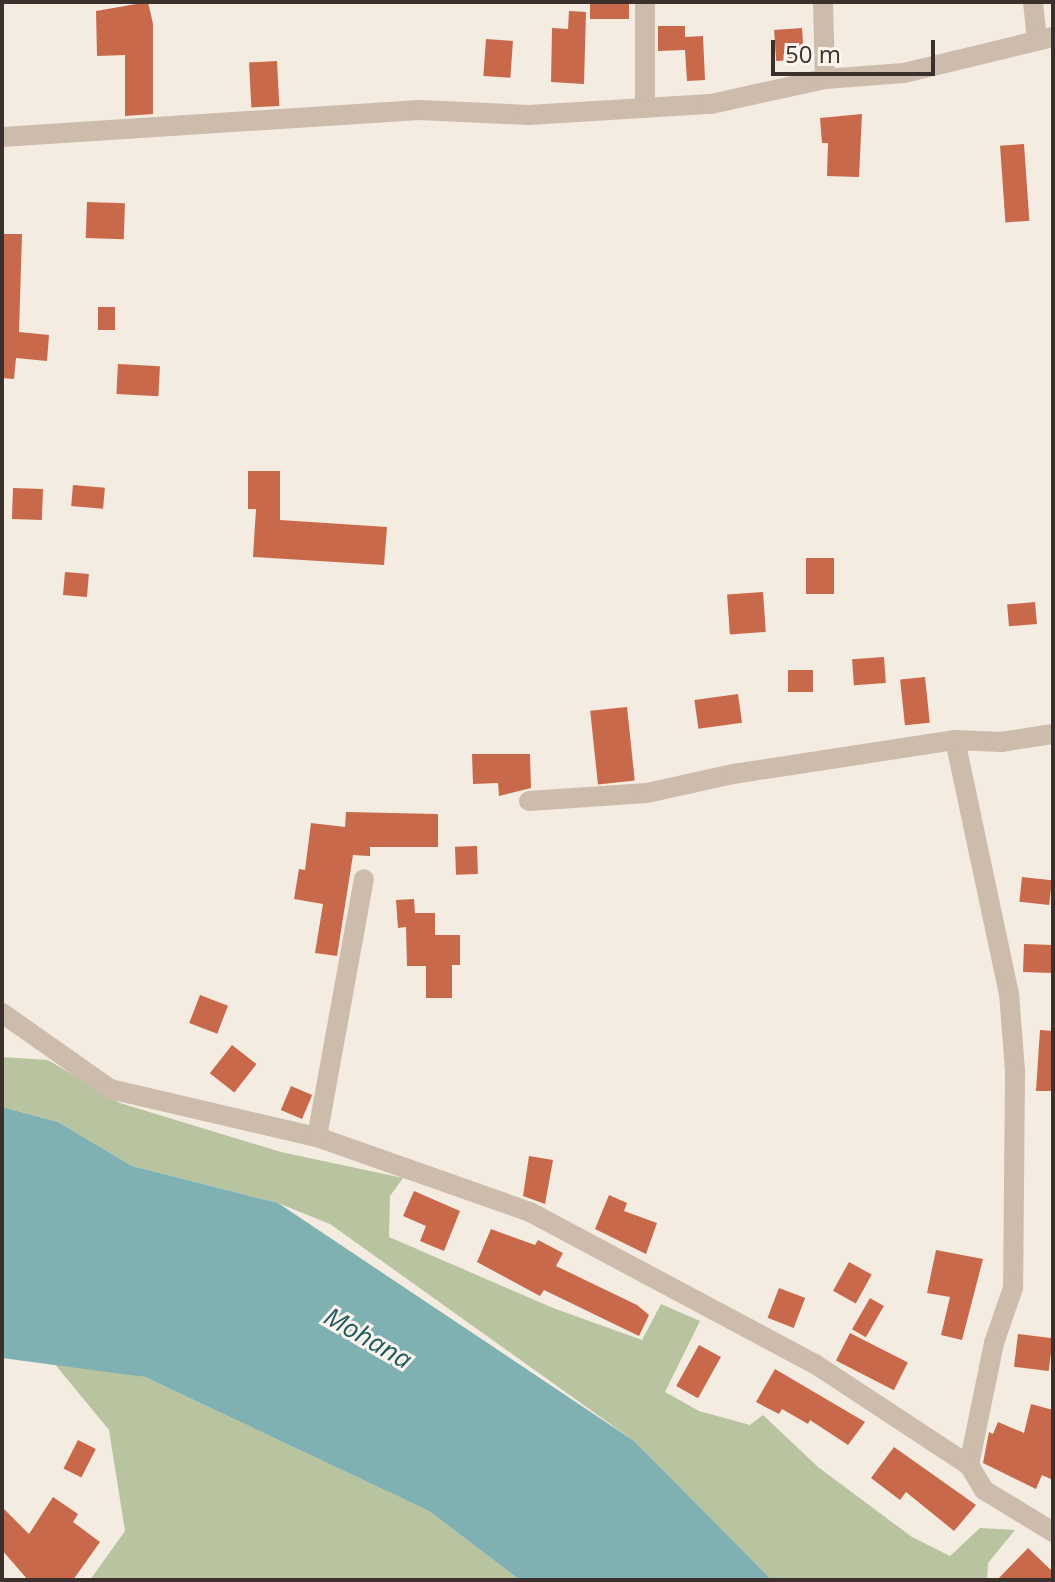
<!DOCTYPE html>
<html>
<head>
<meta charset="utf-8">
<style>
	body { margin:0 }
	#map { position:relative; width:1055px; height:1582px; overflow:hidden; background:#f4ebe1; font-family:"Open Sans",sans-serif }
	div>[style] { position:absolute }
	.green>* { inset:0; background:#b8c4a0 }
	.water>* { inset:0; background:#7fb0b2 }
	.building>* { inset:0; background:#c8694b; transform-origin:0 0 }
	.minor>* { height:20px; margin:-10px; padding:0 10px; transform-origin:10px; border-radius:10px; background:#cdbbac }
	span { translate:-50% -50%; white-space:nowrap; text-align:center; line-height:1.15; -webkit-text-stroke:6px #fbf5ee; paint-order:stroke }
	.water-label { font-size:26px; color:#1f5a5e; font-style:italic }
	.frame { position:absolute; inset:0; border:4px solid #3b302b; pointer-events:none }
	.scale { position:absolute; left:771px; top:40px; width:164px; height:36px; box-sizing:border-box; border:4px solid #3b302b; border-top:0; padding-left:10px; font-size:24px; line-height:28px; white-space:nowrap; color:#3b302b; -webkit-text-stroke:6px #fbf5ee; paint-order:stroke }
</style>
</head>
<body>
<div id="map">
	<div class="green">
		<div style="clip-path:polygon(2px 1057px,48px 1060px,120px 1103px,281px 1152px,403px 1178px,390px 1196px,389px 1237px,553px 1308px,642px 1340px,661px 1304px,700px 1321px,665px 1392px,699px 1411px,750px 1425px,763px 1415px,818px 1467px,912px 1537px,950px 1556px,980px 1528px,1015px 1530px,988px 1563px,987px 1580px,772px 1580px,634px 1441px,330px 1224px,278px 1203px,132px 1166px,58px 1122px,2px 1107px)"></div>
		<div style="clip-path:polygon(53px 1362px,145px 1377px,429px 1511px,520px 1580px,90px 1580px,125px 1531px,109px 1430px)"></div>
	</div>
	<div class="water">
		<div style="clip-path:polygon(2px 1107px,58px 1122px,132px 1166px,278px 1203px,634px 1441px,772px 1580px,520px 1580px,429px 1511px,145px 1377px,2px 1358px)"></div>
	</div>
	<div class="building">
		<div style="clip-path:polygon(148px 2px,153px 24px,153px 114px,125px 116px,125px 55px,97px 56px,96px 11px)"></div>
		<div style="left:590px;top:2px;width:39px;height:17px"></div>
		<div style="clip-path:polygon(569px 11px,586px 12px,584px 84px,551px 82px,552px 28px,568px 29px)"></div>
		<div style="clip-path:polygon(658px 26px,685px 26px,685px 37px,703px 36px,705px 80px,687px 81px,685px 50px,658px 51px)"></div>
		<div style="left:802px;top:28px;width:31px;height:28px;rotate:86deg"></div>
		<div style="left:486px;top:39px;width:27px;height:37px;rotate:4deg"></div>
		<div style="left:277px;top:61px;width:45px;height:28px;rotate:87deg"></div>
		<div style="clip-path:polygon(862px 114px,859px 177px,827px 176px,828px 143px,822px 143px,820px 118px)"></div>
		<div style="left:1024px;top:144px;width:77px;height:24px;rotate:86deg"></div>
		<div style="left:87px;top:202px;width:38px;height:36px;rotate:2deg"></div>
		<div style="clip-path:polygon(2px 234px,22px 234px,19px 332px,49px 335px,47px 361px,16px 358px,14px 379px,2px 378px)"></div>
		<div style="left:98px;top:307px;width:17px;height:23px"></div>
		<div style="left:118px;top:364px;width:42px;height:30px;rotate:3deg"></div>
		<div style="clip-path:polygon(248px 471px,280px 471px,280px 520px,387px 527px,384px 565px,253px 557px,256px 509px,248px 509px)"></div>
		<div style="left:73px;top:485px;width:32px;height:21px;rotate:5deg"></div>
		<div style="left:13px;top:488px;width:30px;height:31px;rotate:2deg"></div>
		<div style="left:806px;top:558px;width:28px;height:36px"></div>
		<div style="left:65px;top:572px;width:24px;height:23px;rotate:5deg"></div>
		<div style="left:763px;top:592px;width:40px;height:36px;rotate:86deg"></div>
		<div style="left:1035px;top:602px;width:22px;height:28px;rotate:85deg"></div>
		<div style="left:884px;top:657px;width:26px;height:32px;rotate:86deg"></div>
		<div style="left:788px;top:670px;width:25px;height:22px"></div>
		<div style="left:925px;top:677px;width:46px;height:25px;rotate:84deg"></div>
		<div style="left:738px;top:694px;width:29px;height:44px;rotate:82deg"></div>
		<div style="left:627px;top:707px;width:74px;height:37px;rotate:84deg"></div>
		<div style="clip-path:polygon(472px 754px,530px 754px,531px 788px,499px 796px,498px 783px,473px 784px)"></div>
		<div style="clip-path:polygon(346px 812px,438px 814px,438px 847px,370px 847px,370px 856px,353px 855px,337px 956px,315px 953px,323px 904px,294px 899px,299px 869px,305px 870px,311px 823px,345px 827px)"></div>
		<div style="left:477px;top:846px;width:28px;height:22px;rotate:88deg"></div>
		<div style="left:1022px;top:877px;width:30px;height:25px;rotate:6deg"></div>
		<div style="clip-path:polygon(414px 899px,415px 913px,435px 913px,435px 935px,460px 935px,460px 965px,452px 965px,452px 998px,426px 998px,426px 966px,407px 966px,406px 927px,398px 928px,396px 900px)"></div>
		<div style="left:1024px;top:944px;width:29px;height:28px;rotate:2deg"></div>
		<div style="left:200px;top:995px;width:30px;height:30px;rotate:21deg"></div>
		<div style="clip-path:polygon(1040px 1030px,1053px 1031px,1053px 1091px,1036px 1091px)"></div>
		<div style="left:232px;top:1045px;width:31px;height:36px;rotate:38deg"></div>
		<div style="left:291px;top:1086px;width:23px;height:26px;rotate:23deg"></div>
		<div style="clip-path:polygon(529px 1156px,553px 1160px,545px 1204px,523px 1196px)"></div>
		<div style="clip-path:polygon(414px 1191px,460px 1211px,444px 1251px,420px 1241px,426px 1226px,403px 1216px)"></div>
		<div style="clip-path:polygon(609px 1195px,627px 1203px,624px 1211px,657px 1223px,646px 1254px,595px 1229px)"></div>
		<div style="clip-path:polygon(491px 1229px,535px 1245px,538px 1240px,563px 1253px,556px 1266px,637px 1305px,649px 1315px,639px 1336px,544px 1290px,540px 1296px,477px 1262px)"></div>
		<div style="clip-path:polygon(936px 1250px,983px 1259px,962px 1340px,941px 1335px,950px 1297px,927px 1293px)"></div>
		<div style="left:849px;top:1262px;width:26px;height:33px;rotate:29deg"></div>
		<div style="left:779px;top:1288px;width:28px;height:32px;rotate:21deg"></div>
		<div style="left:870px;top:1298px;width:16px;height:36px;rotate:30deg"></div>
		<div style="left:850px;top:1333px;width:65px;height:31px;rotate:27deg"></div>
		<div style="left:1018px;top:1334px;width:35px;height:33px;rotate:7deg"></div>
		<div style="left:699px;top:1345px;width:25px;height:47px;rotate:29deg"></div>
		<div style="clip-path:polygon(775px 1369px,865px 1422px,848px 1445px,810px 1420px,808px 1424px,782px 1409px,779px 1414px,756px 1402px)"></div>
		<div style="clip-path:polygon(1031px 1404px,1053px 1410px,1053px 1480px,1042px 1475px,1036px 1489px,983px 1463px,989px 1432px,993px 1434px,998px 1422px,1024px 1433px)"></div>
		<div style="left:78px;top:1440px;width:20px;height:32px;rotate:27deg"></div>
		<div style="clip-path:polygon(894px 1447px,976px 1505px,954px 1531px,906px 1492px,900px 1500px,871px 1478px)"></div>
		<div style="clip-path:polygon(53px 1497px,78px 1514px,73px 1522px,100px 1542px,73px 1580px,28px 1580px,2px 1550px,2px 1507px,29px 1534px)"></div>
		<div style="clip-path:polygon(1028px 1548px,1053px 1572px,1053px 1580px,997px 1580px)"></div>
	</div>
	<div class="minor">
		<div style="left:823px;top:2px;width:77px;rotate:88.5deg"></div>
		<div style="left:1033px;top:2px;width:38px;rotate:84deg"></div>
		<div style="left:645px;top:107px;width:105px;rotate:-90deg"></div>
		<div style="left:2px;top:137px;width:418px;rotate:-3.7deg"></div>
		<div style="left:419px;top:110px;width:110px;rotate:2.6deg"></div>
		<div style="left:529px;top:115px;width:182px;rotate:-3.5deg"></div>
		<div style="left:711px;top:104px;width:117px;rotate:-12.4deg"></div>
		<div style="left:825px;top:79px;width:79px;rotate:-4.3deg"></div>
		<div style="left:904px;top:73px;width:153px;rotate:-13.6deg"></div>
		<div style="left:955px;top:740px;width:259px;rotate:78deg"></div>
		<div style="left:1009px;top:993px;width:78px;rotate:85.6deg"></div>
		<div style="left:1015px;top:1071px;width:217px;rotate:90.5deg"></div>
		<div style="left:1013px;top:1288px;width:58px;rotate:109.1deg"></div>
		<div style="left:994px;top:1343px;width:125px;rotate:101.6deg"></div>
		<div style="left:529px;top:801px;width:118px;rotate:-3.9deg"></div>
		<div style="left:647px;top:793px;width:88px;rotate:-12.5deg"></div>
		<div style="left:733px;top:774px;width:225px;rotate:-8.7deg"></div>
		<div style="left:955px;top:740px;width:46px;rotate:2.5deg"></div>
		<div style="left:1001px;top:742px;width:53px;rotate:-8.7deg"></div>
		<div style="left:2px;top:1013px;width:132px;rotate:35.1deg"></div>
		<div style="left:110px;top:1089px;width:212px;rotate:13.1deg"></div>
		<div style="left:317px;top:1137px;width:226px;rotate:19.4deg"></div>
		<div style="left:530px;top:1212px;width:323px;rotate:28.1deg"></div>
		<div style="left:815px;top:1364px;width:184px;rotate:33.3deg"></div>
		<div style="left:969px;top:1465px;width:29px;rotate:59deg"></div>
		<div style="left:984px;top:1490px;width:81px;rotate:31.3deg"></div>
		<div style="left:317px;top:1137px;width:262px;rotate:-79.7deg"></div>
	</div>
	<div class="water-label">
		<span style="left:368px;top:1338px;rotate:30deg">Mohana</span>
	</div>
	<div class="frame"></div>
	<div class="scale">50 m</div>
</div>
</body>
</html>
